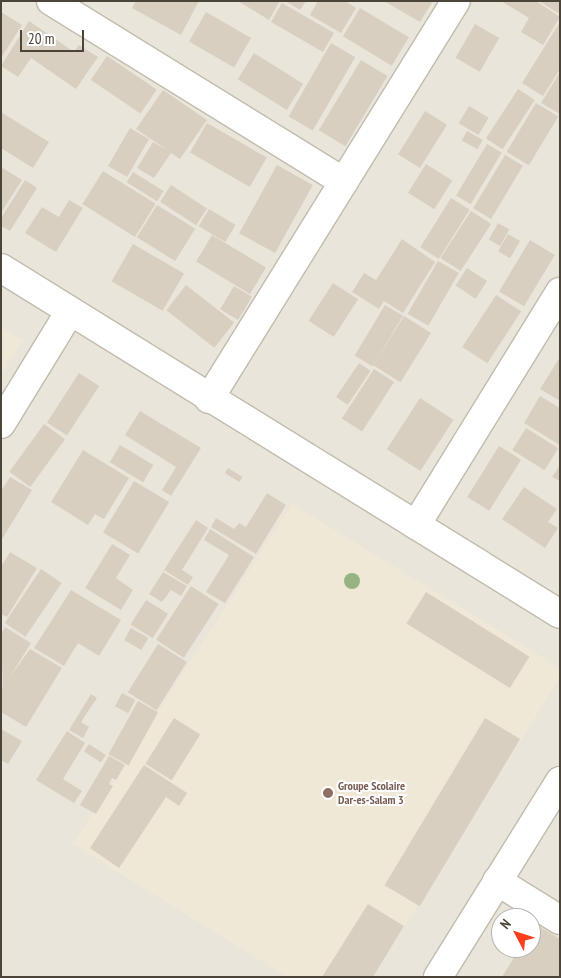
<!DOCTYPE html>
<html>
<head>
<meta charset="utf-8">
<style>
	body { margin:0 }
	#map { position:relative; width:561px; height:978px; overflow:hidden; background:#f6f3ec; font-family:"PT Sans Narrow",sans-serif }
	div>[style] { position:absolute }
	.residential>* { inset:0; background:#eae5da }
	.education>* { inset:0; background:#efe8d6 }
	.building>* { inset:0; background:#d8cfc1; transform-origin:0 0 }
	.roads { filter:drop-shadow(1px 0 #c2bbae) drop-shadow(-1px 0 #c2bbae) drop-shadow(0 1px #c2bbae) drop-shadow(0 -1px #c2bbae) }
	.minor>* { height:28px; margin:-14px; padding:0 14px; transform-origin:14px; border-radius:14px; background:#fff }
	.trees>* { width:16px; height:16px; margin:-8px; border-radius:50%; background:#97b381 }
	.dots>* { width:14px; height:14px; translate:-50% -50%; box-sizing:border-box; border:2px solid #fff; border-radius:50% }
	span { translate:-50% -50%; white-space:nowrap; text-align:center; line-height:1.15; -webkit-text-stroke:4px #fff; paint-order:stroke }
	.education-label { font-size:12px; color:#785e54; font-weight:700 }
	.left { translate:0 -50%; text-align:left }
	.frame { position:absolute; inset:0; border:2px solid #4b4439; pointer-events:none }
	.north { position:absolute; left:491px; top:908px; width:50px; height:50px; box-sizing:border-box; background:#fff; border:1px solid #b7b4b0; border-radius:50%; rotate:310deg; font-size:14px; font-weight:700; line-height:20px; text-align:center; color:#4b4439 }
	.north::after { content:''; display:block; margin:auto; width:18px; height:22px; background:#fc3f1d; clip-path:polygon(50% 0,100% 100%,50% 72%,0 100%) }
	.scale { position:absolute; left:20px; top:30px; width:64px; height:22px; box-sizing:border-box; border:2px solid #4b4439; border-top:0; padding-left:6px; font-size:15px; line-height:18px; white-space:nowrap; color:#4b4439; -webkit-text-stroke:4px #fff; paint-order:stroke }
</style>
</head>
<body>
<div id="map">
	<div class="residential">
		<div style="clip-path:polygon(evenodd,1px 1px,560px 1px,560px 977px,1px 977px,1px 1px,501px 918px,531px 918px,531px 948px,501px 948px,501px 918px)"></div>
	</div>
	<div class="education">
		<div style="clip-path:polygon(1px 327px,23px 340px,1px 375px)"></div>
		<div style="clip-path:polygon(292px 504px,560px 668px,560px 677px,373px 977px,287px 977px,73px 844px)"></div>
	</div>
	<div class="building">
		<div style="clip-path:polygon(136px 1px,199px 1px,181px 35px,132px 8px)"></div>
		<div style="clip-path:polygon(238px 1px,280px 1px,269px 20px)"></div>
		<div style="clip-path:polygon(285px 1px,306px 1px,300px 10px)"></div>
		<div style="clip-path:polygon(318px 1px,345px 1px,356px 8px,341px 33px,310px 15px)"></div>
		<div style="clip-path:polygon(384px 1px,433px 1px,420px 22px)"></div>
		<div style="clip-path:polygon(501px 1px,536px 1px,560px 17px,543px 45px,521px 32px,529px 18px)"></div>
		<div style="clip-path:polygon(539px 1px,560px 1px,560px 11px,558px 13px)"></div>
		<div style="left:282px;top:3px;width:60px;height:22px;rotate:30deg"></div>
		<div style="left:360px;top:8px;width:57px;height:33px;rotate:31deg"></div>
		<div style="clip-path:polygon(1px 12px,22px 25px,1px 58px)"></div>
		<div style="left:206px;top:12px;width:52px;height:34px;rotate:30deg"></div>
		<div style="clip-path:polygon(29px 21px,74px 52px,79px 45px,98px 57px,76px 89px,31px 58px,18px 77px,1px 66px)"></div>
		<div style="clip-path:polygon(560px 22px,560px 69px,543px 96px,522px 83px)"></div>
		<div style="left:475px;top:24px;width:28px;height:39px;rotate:30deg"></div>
		<div style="left:331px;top:43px;width:28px;height:85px;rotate:30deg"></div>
		<div style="left:254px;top:53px;width:58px;height:31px;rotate:32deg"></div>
		<div style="left:107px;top:56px;width:60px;height:29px;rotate:34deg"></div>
		<div style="left:361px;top:60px;width:31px;height:82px;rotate:31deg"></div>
		<div style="clip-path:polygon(560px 72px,560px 114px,541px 103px)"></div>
		<div style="left:518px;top:89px;width:20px;height:59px;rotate:33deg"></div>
		<div style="clip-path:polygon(163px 90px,207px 120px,180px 159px,171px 153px,154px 178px,137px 168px,153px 142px,169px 151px,136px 129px)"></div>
		<div style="left:536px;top:103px;width:26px;height:57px;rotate:31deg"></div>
		<div style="left:469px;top:106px;width:23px;height:20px;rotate:31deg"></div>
		<div style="left:425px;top:111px;width:26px;height:51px;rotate:32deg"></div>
		<div style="clip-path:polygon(1px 112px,49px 142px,33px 168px,1px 148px)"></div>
		<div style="left:207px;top:123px;width:69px;height:34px;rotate:30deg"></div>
		<div style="left:130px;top:128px;width:22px;height:44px;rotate:30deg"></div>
		<div style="left:467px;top:131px;width:18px;height:11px;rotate:29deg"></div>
		<div style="left:487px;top:144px;width:17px;height:60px;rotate:31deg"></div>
		<div style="left:505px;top:155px;width:21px;height:62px;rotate:31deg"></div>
		<div style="left:426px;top:164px;width:31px;height:34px;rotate:32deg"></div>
		<div style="left:277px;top:165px;width:41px;height:78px;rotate:29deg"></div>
		<div style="clip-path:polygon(1px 167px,22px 180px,1px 213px)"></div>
		<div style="left:103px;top:171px;width:62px;height:39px;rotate:32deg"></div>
		<div style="left:133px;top:172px;width:36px;height:12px;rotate:32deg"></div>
		<div style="clip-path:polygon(25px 180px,37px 188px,10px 231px,1px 226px,1px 218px)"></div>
		<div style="left:171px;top:185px;width:43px;height:20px;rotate:33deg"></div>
		<div style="left:451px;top:198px;width:22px;height:58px;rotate:32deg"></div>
		<div style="clip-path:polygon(69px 200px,83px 208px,56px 252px,25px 233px,42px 207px,59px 217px)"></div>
		<div style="left:157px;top:205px;width:45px;height:38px;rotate:32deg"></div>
		<div style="left:209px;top:209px;width:31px;height:20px;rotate:31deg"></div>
		<div style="left:471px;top:211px;width:24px;height:56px;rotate:33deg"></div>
		<div style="left:498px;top:223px;width:13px;height:19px;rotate:29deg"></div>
		<div style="left:508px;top:234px;width:14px;height:20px;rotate:30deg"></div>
		<div style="left:212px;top:235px;width:63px;height:31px;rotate:31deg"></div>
		<div style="clip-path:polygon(402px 239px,435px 262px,403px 313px,384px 301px,379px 309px,352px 292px,364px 273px,376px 280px)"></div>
		<div style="left:530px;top:240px;width:29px;height:60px;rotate:31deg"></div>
		<div style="left:133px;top:244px;width:59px;height:43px;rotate:30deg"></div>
		<div style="left:438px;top:261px;width:24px;height:61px;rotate:30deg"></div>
		<div style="left:467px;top:268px;width:24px;height:21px;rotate:33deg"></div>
		<div style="left:333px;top:283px;width:30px;height:45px;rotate:33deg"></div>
		<div style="left:186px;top:285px;width:61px;height:32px;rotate:38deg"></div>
		<div style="left:234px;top:286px;width:21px;height:27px;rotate:31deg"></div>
		<div style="left:496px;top:295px;width:30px;height:62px;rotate:33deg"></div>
		<div style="left:385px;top:305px;width:21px;height:59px;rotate:31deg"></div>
		<div style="left:404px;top:316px;width:32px;height:58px;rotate:32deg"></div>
		<div style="clip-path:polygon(560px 357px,560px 401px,540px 389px)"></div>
		<div style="left:359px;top:363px;width:14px;height:41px;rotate:34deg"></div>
		<div style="left:374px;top:369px;width:24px;height:59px;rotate:33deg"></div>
		<div style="left:79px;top:373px;width:24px;height:59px;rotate:33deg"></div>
		<div style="clip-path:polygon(540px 396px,560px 408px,560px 445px,524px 423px)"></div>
		<div style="left:420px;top:398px;width:40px;height:61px;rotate:33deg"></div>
		<div style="clip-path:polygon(140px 411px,201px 448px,171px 496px,162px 490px,176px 467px,125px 435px)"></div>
		<div style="left:44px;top:424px;width:26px;height:59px;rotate:36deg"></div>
		<div style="left:526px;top:428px;width:38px;height:26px;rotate:32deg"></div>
		<div style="left:120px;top:445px;width:39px;height:20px;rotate:31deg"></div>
		<div style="left:499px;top:446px;width:26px;height:60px;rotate:32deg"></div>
		<div style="clip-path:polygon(83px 450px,129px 478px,104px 519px,95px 514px,88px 525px,51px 502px)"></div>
		<div style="clip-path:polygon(560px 465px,560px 481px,552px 477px)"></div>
		<div style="left:228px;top:468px;width:17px;height:6px;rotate:31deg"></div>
		<div style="clip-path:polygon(10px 477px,32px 490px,1px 541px,1px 491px)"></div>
		<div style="left:134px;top:481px;width:41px;height:60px;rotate:31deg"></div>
		<div style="clip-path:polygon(524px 487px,557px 509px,548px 522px,558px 528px,545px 548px,502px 519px)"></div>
		<div style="clip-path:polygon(267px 493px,286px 505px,256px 554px,211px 527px,216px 518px,234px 529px,239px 523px,246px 527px)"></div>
		<div style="clip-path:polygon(196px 520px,208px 528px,182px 570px,193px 577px,188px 585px,164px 570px)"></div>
		<div style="clip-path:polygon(210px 529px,254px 557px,225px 603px,206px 592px,229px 555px,204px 540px)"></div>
		<div style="clip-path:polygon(112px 544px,130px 555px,116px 578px,133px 590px,121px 610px,85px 588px)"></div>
		<div style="clip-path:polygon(10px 552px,37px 568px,7px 617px,1px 614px,1px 567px)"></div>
		<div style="left:41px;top:569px;width:25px;height:65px;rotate:34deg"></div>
		<div style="clip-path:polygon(163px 572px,187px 586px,181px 596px,171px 590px,162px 602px,149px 594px)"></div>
		<div style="left:191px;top:586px;width:33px;height:64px;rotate:33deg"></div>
		<div style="clip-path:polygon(71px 590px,121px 620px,99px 656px,78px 643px,64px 666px,34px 648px)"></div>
		<div style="left:426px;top:592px;width:122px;height:37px;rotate:32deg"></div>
		<div style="left:146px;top:600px;width:26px;height:29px;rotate:32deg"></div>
		<div style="clip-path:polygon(5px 627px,31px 643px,3px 688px,1px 634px)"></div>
		<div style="left:131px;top:628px;width:20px;height:14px;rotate:30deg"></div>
		<div style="left:158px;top:644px;width:34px;height:57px;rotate:32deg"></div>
		<div style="clip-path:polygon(30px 649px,62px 668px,26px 727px,1px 712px,1px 689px)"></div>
		<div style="left:122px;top:693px;width:15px;height:15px;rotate:28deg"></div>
		<div style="clip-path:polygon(91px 694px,97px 698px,81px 722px,89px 727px,83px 738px,69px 730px)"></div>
		<div style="left:138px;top:701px;width:23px;height:61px;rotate:29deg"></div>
		<div style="left:174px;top:718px;width:31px;height:54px;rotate:32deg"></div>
		<div style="left:485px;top:718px;width:41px;height:195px;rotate:31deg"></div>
		<div style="clip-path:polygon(1px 729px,22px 741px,8px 764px,1px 760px)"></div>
		<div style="clip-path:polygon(67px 731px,85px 743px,63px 779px,82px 791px,74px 803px,36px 780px)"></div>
		<div style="left:89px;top:744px;width:20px;height:9px;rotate:33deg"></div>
		<div style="clip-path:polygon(109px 756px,125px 765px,116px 780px,112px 778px,109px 784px,113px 786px,96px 814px,80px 805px)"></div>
		<div style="clip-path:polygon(144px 765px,187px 793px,179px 806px,166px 797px,119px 868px,90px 848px)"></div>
		<div style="clip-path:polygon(368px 904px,404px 926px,373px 977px,322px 977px)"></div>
		<div style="clip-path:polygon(535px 924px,560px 939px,560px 977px,502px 977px,520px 948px,531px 948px)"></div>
	</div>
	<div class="roads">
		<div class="minor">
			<div style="left:51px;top:1px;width:344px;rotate:31.7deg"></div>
			<div style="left:1px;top:268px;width:657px;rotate:31.76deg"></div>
			<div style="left:209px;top:399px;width:468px;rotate:-58.2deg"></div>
			<div style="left:1px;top:424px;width:130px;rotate:-58.5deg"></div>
			<div style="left:416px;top:525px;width:274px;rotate:-58.3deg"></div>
			<div style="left:497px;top:881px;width:74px;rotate:31.8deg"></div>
			<div style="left:438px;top:977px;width:231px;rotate:-58.1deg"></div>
		</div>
	</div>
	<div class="trees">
		<div style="left:352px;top:581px"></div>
	</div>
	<div class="dots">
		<div style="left:328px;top:793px;background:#8d6e63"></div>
	</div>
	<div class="education-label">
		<span class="left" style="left:338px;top:793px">Groupe Scolaire<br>Dar-es-Salam 3</span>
	</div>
	<div class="frame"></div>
	<div class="north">N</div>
	<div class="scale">20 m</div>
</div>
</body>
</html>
